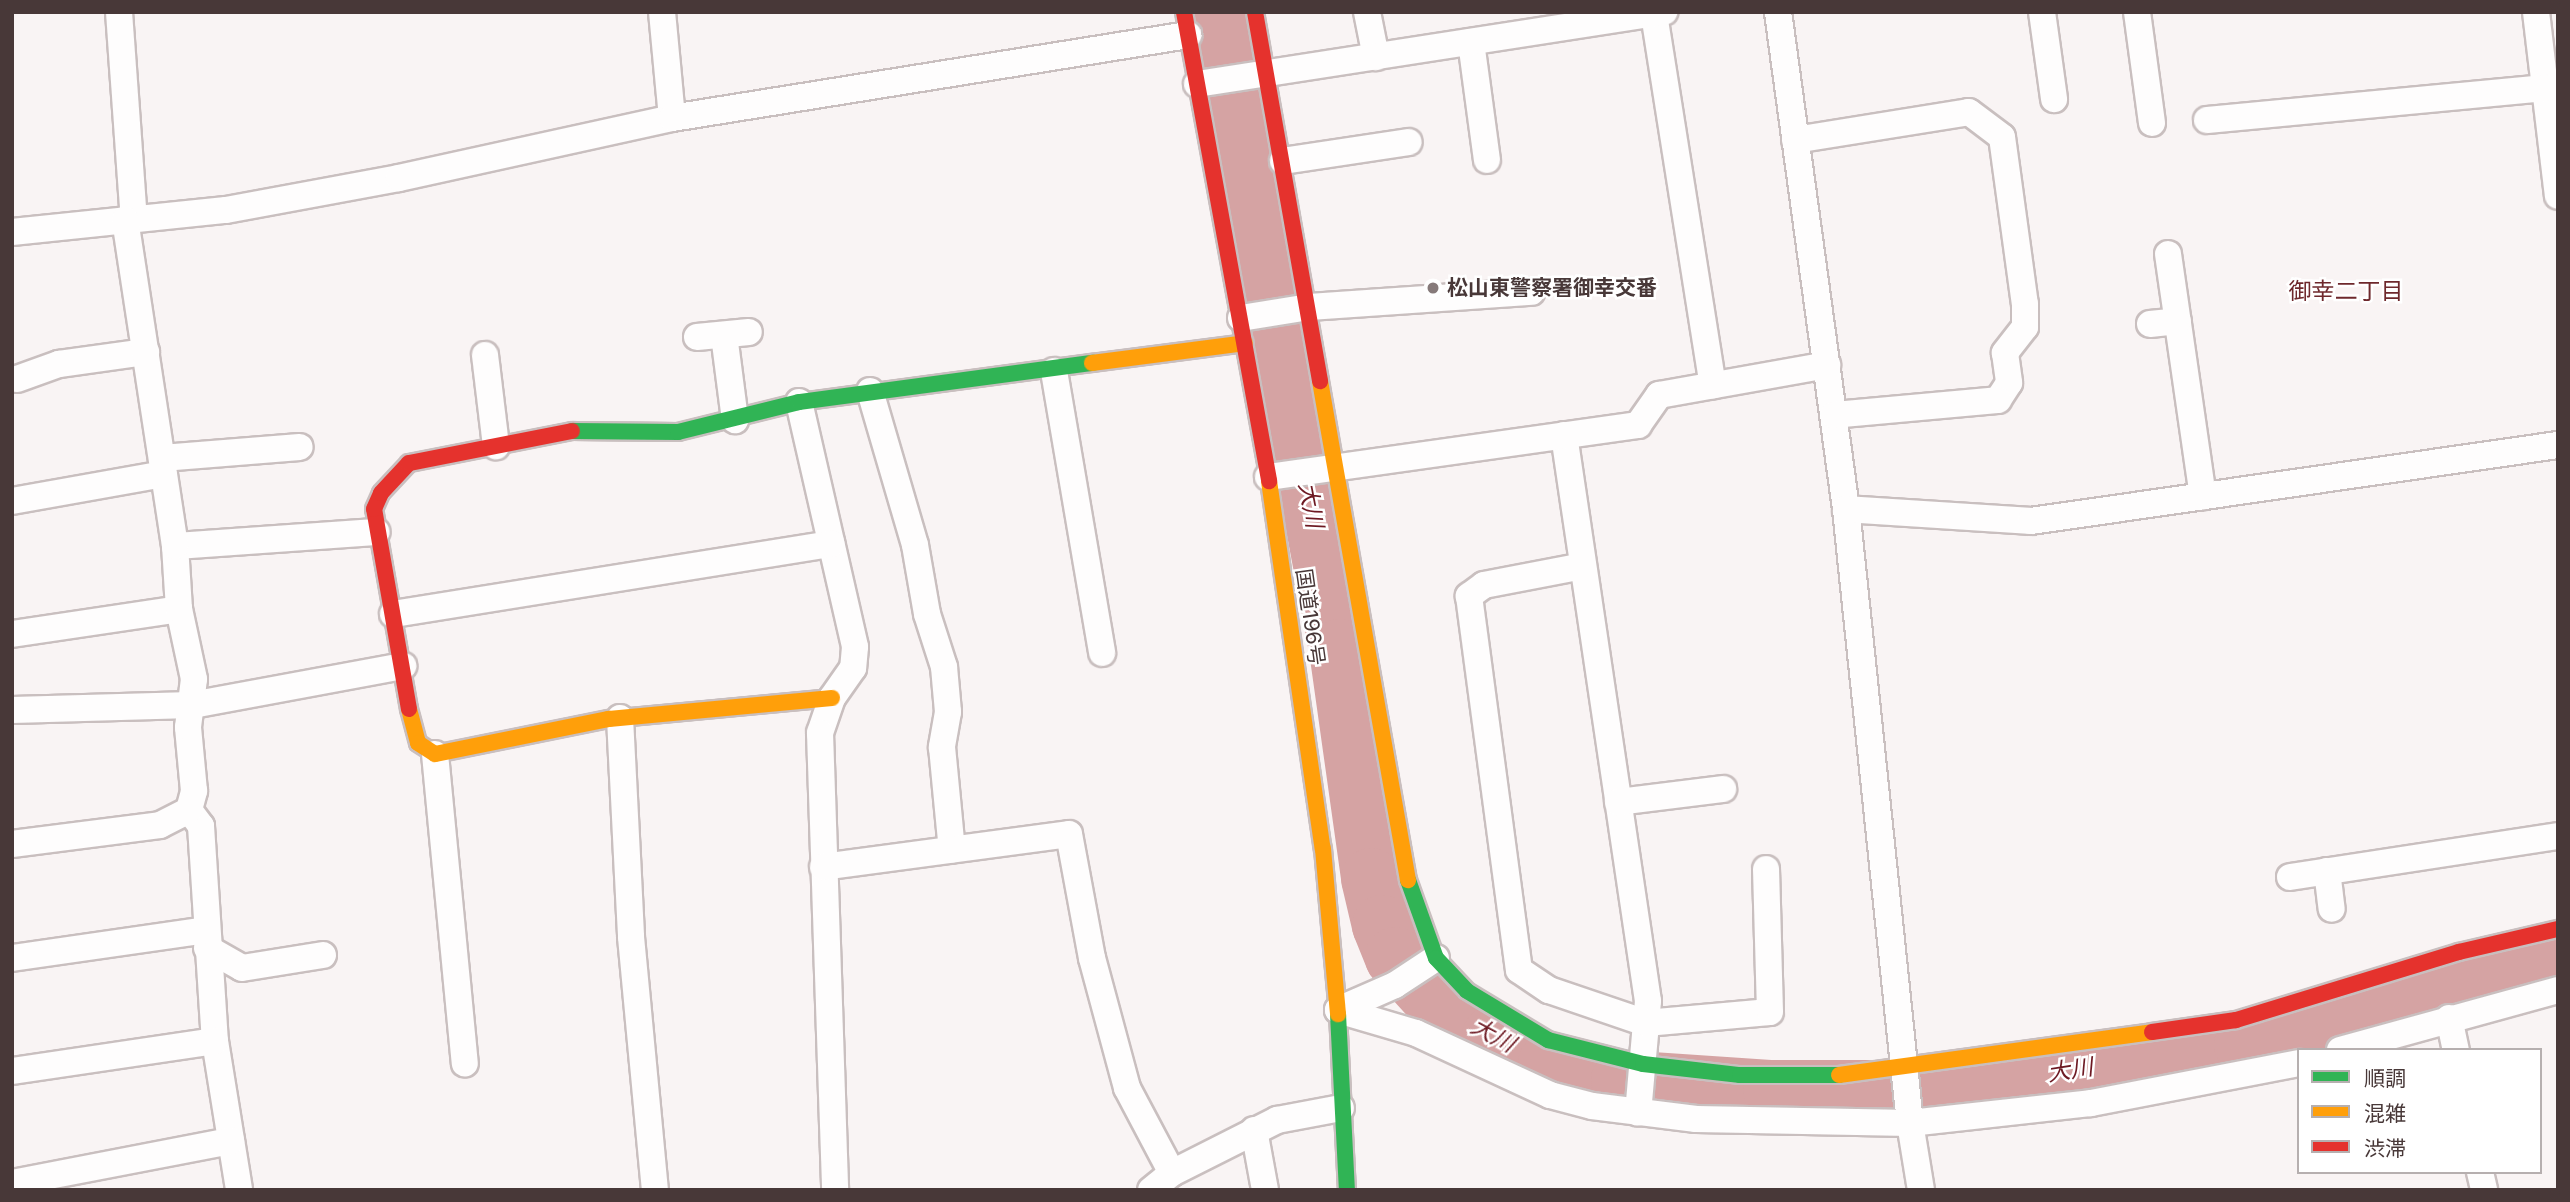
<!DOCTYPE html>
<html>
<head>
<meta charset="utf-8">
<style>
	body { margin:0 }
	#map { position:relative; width:2570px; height:1202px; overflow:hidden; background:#f9f4f4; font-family:Inter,"Noto Sans JP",sans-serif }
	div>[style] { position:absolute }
	.river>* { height:61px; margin:-30.5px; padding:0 30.5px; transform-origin:30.5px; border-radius:30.5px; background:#d5a3a3 }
	.roads { filter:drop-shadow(2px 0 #c9bfbf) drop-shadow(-2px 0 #c9bfbf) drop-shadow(0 2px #c9bfbf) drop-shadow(0 -2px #c9bfbf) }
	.street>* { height:26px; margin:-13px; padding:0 13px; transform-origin:13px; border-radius:13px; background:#fefdfd }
	.fast>* { height:16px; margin:-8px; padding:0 8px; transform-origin:8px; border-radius:8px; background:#30b455 }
	.slow>* { height:16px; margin:-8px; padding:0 8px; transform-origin:8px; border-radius:8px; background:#ff9f0a }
	.jam>* { height:16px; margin:-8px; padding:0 8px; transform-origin:8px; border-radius:8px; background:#e5322d }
	.dots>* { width:19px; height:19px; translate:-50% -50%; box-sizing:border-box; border:4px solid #fff; border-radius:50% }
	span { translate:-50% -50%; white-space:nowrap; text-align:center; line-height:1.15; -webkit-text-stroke:5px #fff; paint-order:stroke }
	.poi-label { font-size:21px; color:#483838; font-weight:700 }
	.left { translate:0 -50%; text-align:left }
	.street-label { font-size:21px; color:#483838 }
	.neighbourhood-label { font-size:23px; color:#6e282c }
	.water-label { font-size:23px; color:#6d1922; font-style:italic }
	.frame { position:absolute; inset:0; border:14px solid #483838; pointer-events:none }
	.legend { position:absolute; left:2297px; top:1048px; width:245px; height:126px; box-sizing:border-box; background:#fff; border:2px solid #b6afaf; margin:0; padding:9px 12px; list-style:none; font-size:21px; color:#483838 }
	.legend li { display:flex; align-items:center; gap:14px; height:35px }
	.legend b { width:35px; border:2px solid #b6afaf }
</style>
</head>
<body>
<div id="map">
	<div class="river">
		<div style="left:1219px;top:12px;width:648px;rotate:79.33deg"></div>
		<div style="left:1339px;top:649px;width:231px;rotate:82deg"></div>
		<div style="left:1371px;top:878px;width:48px;rotate:76.8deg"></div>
		<div style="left:1382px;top:925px;width:35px;rotate:68deg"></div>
		<div style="left:1395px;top:957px;width:59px;rotate:47.7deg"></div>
		<div style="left:1435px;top:1001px;width:67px;rotate:31.6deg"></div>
		<div style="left:1492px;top:1036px;width:62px;rotate:25.7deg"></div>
		<div style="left:1548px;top:1063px;width:75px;rotate:13.1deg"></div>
		<div style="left:1621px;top:1080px;width:152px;rotate:3.8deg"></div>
		<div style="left:1773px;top:1090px;width:161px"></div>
		<div style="left:1934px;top:1090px;width:313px;rotate:-8.4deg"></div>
		<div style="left:2244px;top:1044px;width:326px;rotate:-15.5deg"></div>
	</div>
	<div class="roads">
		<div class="street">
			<div style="left:119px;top:12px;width:208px;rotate:85.9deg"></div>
			<div style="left:662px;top:12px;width:106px;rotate:84.6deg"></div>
			<div style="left:1367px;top:12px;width:46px;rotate:78.7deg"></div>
			<div style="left:1778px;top:12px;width:502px;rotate:82.21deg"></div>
			<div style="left:1846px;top:509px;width:617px;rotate:84.05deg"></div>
			<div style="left:1910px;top:1123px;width:68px;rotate:80.7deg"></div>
			<div style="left:2042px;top:12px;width:88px;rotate:82.1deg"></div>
			<div style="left:2137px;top:12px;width:112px;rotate:82.3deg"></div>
			<div style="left:2536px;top:12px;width:185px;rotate:83.2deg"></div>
			<div style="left:1654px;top:14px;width:376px;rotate:81deg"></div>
			<div style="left:1471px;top:42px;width:119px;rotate:82.3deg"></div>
			<div style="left:1197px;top:84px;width:473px;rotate:-8.8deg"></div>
			<div style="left:2207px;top:120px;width:340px;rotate:-5.4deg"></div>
			<div style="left:1795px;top:140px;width:176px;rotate:-9.1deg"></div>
			<div style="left:1969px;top:112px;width:41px;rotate:37.1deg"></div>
			<div style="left:2002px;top:137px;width:169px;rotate:82.2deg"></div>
			<div style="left:2025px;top:304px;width:23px;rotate:90deg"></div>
			<div style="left:2025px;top:327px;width:33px;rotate:128deg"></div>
			<div style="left:2005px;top:353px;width:30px;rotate:82deg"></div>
			<div style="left:2009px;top:383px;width:20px;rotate:123deg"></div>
			<div style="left:1998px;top:400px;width:165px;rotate:174.8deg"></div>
			<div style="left:1283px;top:161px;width:127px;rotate:-8.6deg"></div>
			<div style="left:12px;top:232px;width:215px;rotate:-5.9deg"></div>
			<div style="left:226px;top:210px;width:176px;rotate:-10.5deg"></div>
			<div style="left:399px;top:178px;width:280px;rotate:-12.4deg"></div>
			<div style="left:672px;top:118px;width:523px;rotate:-9.14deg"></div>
			<div style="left:2168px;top:254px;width:245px;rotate:81.8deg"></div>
			<div style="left:1241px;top:318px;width:69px;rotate:-9.2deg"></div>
			<div style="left:1309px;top:307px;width:223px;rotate:-3.9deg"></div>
			<div style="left:2150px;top:324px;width:28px;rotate:-6deg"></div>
			<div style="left:724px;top:335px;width:86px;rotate:82.6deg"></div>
			<div style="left:697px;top:337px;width:52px;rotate:-5.5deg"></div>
			<div style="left:485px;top:355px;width:92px;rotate:83.1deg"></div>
			<div style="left:1054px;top:371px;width:286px;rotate:80.3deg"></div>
			<div style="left:17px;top:379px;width:45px;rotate:-19.7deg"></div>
			<div style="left:59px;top:364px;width:88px;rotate:-7.9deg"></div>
			<div style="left:870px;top:391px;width:160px;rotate:73.7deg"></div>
			<div style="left:915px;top:545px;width:70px;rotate:80.1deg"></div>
			<div style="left:927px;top:614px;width:56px;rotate:72.2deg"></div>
			<div style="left:944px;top:667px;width:45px;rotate:84.9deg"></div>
			<div style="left:948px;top:712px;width:36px;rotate:100deg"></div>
			<div style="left:942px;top:747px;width:103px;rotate:84.5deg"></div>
			<div style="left:799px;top:402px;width:251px;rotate:77.1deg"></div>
			<div style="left:855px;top:647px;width:21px;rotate:95deg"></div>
			<div style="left:853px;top:668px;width:37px;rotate:125deg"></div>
			<div style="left:832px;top:698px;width:37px;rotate:109deg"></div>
			<div style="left:820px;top:733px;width:457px;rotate:88.1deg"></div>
			<div style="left:1564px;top:435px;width:572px;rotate:81.56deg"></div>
			<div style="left:1648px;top:1001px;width:112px;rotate:95.1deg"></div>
			<div style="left:162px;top:458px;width:138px;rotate:-4.6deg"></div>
			<div style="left:1268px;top:477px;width:374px;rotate:-8deg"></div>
			<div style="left:1638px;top:425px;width:37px;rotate:-55deg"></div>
			<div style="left:1659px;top:395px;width:171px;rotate:-10.1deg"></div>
			<div style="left:12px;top:501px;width:154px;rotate:-10.1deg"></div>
			<div style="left:1846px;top:509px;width:185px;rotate:3.7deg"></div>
			<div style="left:2031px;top:521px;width:532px;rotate:-8.21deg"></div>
			<div style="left:175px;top:546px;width:202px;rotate:-4deg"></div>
			<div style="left:1583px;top:566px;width:101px;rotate:169.1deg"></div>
			<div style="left:1484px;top:585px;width:19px;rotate:144deg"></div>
			<div style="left:1469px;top:596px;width:377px;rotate:82.4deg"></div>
			<div style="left:1519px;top:970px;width:36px;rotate:34deg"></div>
			<div style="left:1549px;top:990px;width:102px;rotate:18.8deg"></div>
			<div style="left:1646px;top:1023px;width:124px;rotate:-5.1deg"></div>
			<div style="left:1770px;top:1012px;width:143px;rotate:-91.6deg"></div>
			<div style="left:393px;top:614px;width:444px;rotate:-9.1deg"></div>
			<div style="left:12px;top:634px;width:169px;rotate:-8.5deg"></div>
			<div style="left:12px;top:710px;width:180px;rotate:-1.6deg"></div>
			<div style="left:192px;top:705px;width:215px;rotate:-10.5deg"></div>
			<div style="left:620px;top:718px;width:219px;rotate:87.1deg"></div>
			<div style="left:631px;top:937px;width:254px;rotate:84.6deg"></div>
			<div style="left:435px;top:754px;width:311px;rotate:84.5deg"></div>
			<div style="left:1618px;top:802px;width:106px;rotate:-7.1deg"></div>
			<div style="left:189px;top:810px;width:20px;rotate:53deg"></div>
			<div style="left:201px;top:826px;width:215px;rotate:86.3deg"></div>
			<div style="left:215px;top:1041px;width:151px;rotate:80.8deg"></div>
			<div style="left:12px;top:844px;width:149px;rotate:-7.3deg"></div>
			<div style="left:160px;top:825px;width:33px;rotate:-27deg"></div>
			<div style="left:189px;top:810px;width:20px;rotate:-75deg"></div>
			<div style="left:194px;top:791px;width:64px;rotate:-95.4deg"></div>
			<div style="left:188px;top:727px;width:48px;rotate:-82.9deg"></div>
			<div style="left:194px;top:679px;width:72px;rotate:-102.1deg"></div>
			<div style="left:179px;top:609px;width:63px;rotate:-93.6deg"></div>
			<div style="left:175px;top:546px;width:330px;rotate:-98.7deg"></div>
			<div style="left:823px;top:867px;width:248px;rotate:-7.6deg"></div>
			<div style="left:1069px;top:834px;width:126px;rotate:79.5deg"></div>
			<div style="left:1092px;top:958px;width:135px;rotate:74.9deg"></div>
			<div style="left:1127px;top:1088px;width:96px;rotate:62.1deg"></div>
			<div style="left:2327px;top:871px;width:38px;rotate:83deg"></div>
			<div style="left:2290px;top:877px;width:271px;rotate:-8.7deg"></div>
			<div style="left:207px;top:948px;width:40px;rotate:29.7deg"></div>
			<div style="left:242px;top:968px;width:82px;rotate:-9.1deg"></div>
			<div style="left:12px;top:958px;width:196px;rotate:-8.2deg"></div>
			<div style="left:1338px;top:1010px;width:81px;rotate:16.4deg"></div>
			<div style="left:1416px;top:1033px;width:148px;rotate:24.8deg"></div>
			<div style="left:1550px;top:1095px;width:43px;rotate:14.7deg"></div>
			<div style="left:1592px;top:1106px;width:105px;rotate:7.1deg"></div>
			<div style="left:1696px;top:1119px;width:214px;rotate:1.1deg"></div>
			<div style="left:1910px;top:1123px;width:182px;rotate:-6.3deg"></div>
			<div style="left:2091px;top:1103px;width:212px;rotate:-10.9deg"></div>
			<div style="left:1338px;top:1010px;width:62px;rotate:-23.7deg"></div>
			<div style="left:1395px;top:985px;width:49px;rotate:-33.4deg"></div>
			<div style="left:2449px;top:1018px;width:33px;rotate:78deg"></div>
			<div style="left:2340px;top:1050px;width:226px;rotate:-15.4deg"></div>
			<div style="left:12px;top:1071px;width:205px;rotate:-8.4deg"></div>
			<div style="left:1254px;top:1130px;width:61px;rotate:79.6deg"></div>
			<div style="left:2480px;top:1172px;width:18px;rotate:77deg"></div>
			<div style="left:12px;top:1183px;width:223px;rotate:-10.9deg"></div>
			<div style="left:1151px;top:1190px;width:27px;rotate:-39deg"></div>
			<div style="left:1172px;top:1173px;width:118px;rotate:-26.8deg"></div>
			<div style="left:1277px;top:1120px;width:65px;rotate:-10.6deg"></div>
		</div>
		<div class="fast">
			<div style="left:572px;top:431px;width:106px;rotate:0.5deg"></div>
			<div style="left:678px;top:432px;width:125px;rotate:-13.9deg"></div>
			<div style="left:799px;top:402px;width:296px;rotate:-7.6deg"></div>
			<div style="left:1408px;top:880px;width:83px;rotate:70.3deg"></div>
			<div style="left:1436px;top:958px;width:45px;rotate:46.8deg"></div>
			<div style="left:1467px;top:991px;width:95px;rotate:31.2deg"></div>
			<div style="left:1548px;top:1040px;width:98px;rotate:14.2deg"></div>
			<div style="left:1643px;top:1064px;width:98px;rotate:6.5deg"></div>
			<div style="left:1740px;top:1075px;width:99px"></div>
			<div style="left:1338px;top:1014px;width:176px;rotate:87.1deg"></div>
		</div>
		<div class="slow">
			<div style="left:1092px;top:363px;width:154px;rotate:-7.4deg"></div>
			<div style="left:1320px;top:381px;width:507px;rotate:80deg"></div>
			<div style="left:1269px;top:481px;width:372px;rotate:81.7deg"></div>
			<div style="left:1323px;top:849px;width:166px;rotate:84.8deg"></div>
			<div style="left:409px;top:709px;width:35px;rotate:75deg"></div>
			<div style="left:418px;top:743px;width:20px;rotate:33deg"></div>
			<div style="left:435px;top:754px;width:177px;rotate:-11.4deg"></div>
			<div style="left:609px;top:719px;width:224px;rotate:-5.4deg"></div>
			<div style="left:1839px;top:1075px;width:316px;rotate:-7.8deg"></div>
		</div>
		<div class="jam">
			<div style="left:1184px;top:12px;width:477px;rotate:79.7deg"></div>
			<div style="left:1255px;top:12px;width:375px;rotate:80deg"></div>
			<div style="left:409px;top:709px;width:203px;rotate:-99.9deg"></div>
			<div style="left:374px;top:509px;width:17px;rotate:-66deg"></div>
			<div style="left:381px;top:493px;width:41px;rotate:-47deg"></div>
			<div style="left:409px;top:463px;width:166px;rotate:-11.1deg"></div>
			<div style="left:2152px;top:1032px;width:85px;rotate:-8.1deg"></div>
			<div style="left:2236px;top:1020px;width:233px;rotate:-17deg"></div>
			<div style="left:2459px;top:952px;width:102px;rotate:-13.1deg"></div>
		</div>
	</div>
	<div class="dots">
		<div style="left:1433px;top:288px;background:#867a7a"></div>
	</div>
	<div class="poi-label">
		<span class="left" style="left:1447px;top:288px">松山東警察署御幸交番</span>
	</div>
	<div class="street-label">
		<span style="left:1310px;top:617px;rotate:82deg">国道196号</span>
	</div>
	<div class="neighbourhood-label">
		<span style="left:2346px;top:291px">御幸二丁目</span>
	</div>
	<div class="water-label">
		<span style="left:1311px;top:505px;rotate:79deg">大川</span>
		<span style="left:1493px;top:1035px;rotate:28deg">大川</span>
		<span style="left:2070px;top:1070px;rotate:-9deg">大川</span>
	</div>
	<div class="frame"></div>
	<ul class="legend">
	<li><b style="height:9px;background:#30b455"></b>順調</li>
	<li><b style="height:9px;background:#ff9f0a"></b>混雑</li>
	<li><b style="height:9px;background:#e5322d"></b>渋滞</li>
	</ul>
</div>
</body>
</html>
